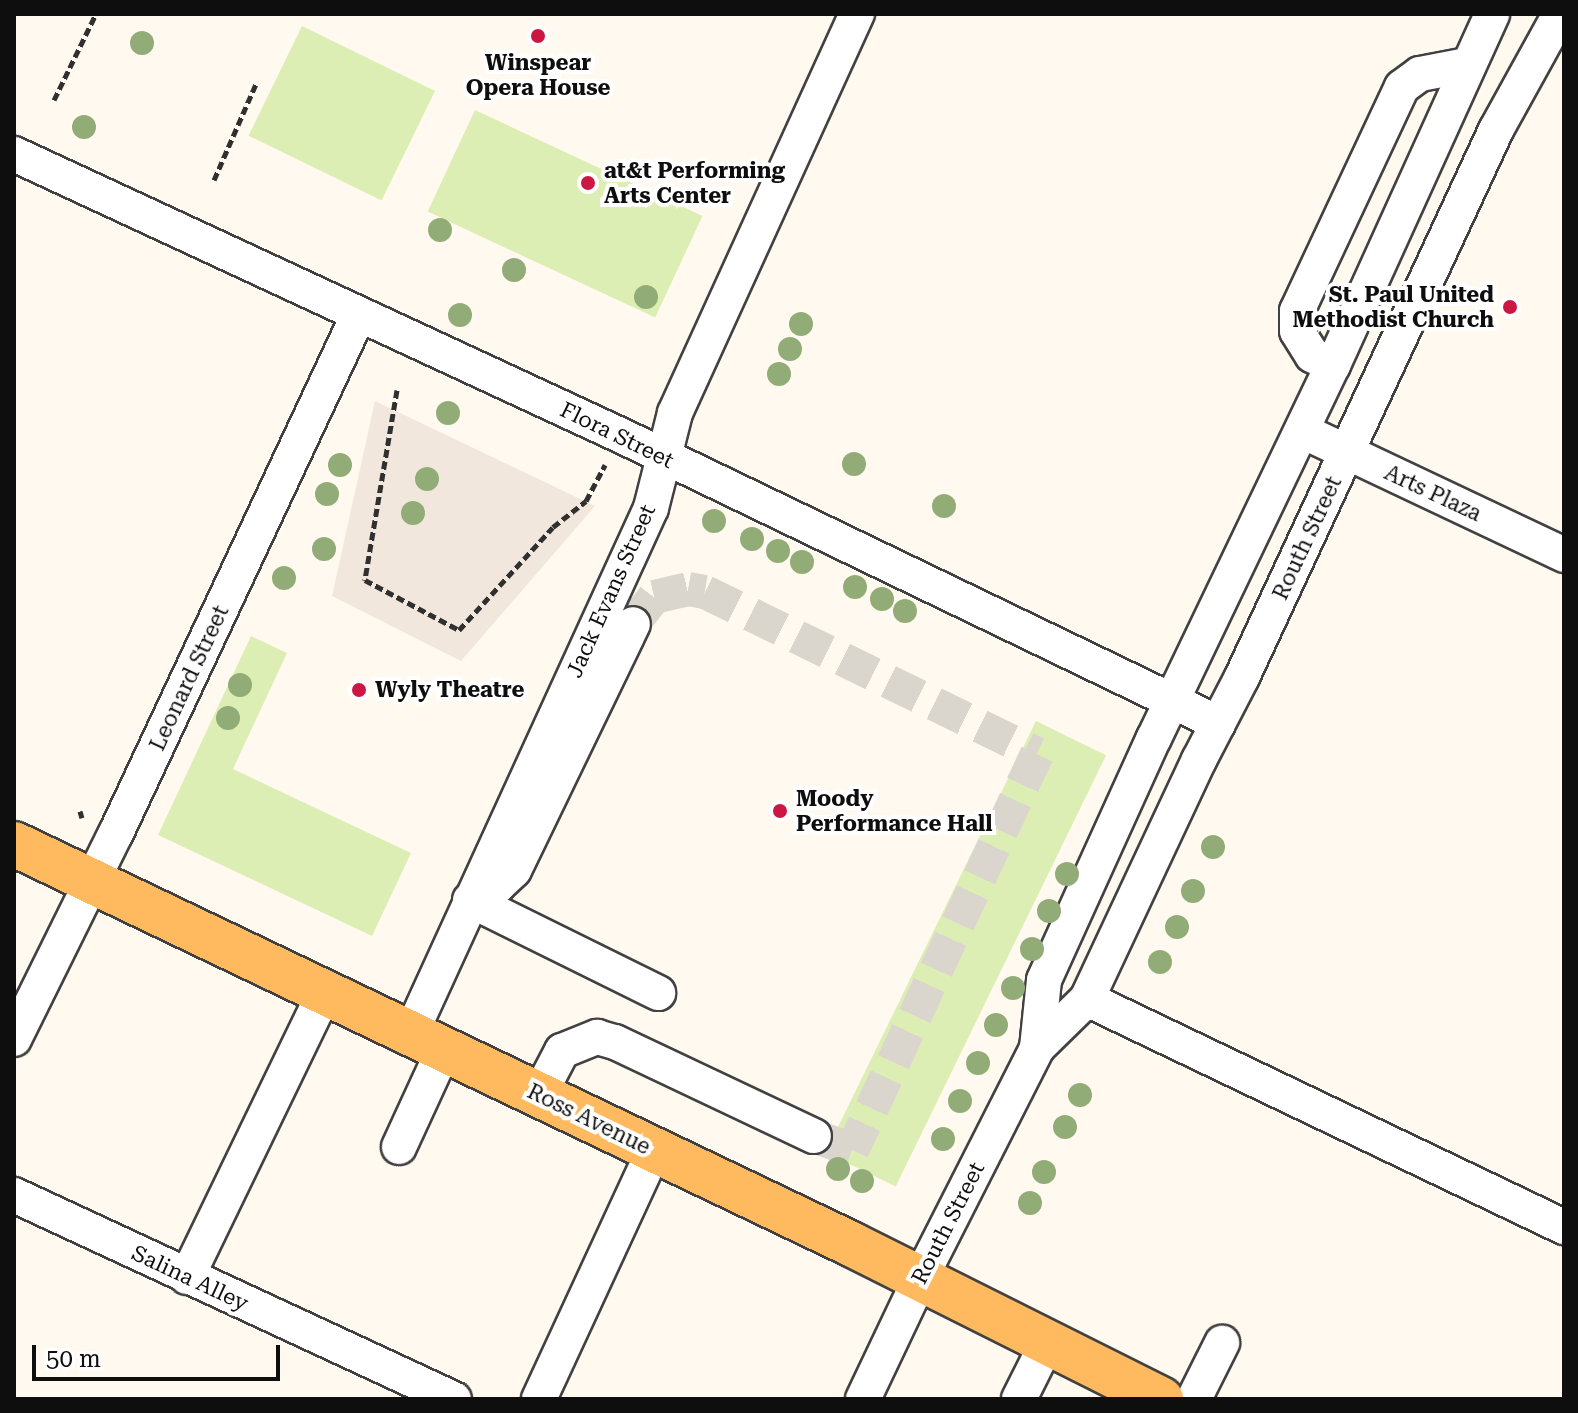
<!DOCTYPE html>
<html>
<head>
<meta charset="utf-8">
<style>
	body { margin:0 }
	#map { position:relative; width:1578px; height:1413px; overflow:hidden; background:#fff9ef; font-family:"Roboto Serif",serif }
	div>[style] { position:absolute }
	.green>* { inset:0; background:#ddeeb4; transform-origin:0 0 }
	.plaza>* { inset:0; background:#f1e7dc }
	.minor-tunnel>* { height:34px; margin-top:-17px; transform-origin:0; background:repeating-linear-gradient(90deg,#dbd6cd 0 34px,transparent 0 51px) }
	.path>* { height:5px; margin-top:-2.5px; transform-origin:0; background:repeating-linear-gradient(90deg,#303030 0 8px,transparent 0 12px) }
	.roads { filter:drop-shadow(2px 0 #414141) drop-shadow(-2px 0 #414141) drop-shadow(0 2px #414141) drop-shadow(0 -2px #414141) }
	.minor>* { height:34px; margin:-17px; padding:0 17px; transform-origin:17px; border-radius:17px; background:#fff }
	.major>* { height:44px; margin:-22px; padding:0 22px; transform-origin:22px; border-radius:22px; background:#ffba5f }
	.trees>* { width:24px; height:24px; margin:-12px; border-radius:50%; background:#92ac78 }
	.dots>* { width:22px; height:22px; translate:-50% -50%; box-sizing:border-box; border:4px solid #fff; border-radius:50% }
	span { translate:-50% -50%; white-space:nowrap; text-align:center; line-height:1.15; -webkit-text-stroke:8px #fff; paint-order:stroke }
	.poi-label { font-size:22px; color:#0e0e0e; font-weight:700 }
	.left { translate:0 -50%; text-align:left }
	.right { translate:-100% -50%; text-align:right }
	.street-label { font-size:22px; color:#0e0e0e }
	.frame { position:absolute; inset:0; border:16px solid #0e0e0e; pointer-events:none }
	.scale { position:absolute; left:32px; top:1345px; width:248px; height:36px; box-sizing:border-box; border:4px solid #0e0e0e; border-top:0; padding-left:10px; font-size:24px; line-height:28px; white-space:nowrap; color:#0e0e0e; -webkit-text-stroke:6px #fff; paint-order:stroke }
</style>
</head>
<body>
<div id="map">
	<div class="green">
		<div style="left:302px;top:26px;width:148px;height:122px;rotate:26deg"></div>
		<div style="left:475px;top:110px;width:251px;height:112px;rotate:25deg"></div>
		<div style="clip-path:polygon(251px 636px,287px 653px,233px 769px,411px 853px,372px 936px,158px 835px)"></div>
		<div style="left:1036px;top:721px;width:78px;height:480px;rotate:26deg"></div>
	</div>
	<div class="plaza">
		<div style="clip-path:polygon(375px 401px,595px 506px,461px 661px,332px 596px)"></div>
	</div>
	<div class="minor-tunnel">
		<div style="left:633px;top:624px;width:34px;rotate:-52deg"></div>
		<div style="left:654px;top:597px;width:35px;rotate:-13deg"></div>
		<div style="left:688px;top:589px;width:17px;rotate:10deg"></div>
		<div style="left:705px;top:592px;width:369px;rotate:26deg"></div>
		<div style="left:1037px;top:754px;width:437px;rotate:115deg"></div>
		<div style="left:852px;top:1150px;width:40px;rotate:-159.8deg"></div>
	</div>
	<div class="path">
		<div style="left:54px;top:100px;width:96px;rotate:-64deg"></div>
		<div style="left:214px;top:180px;width:105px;rotate:-66.4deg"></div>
		<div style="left:397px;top:390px;width:193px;rotate:99.6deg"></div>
		<div style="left:365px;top:580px;width:106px;rotate:28deg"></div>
		<div style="left:459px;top:630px;width:139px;rotate:-47.6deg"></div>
		<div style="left:553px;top:527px;width:42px;rotate:-38.2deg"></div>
		<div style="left:586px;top:501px;width:41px;rotate:-62.2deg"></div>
		<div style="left:80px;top:811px;width:7px;rotate:74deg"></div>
	</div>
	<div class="roads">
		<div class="minor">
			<div style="left:14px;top:154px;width:668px;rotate:24.88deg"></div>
			<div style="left:620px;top:435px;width:664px;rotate:25.72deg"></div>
			<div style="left:1333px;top:365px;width:23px;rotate:-155deg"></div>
			<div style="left:1312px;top:355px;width:28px;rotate:-122deg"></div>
			<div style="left:1297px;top:331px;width:20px;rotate:-90deg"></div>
			<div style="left:1297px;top:311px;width:247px;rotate:-64.9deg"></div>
			<div style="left:1402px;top:87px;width:22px;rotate:-36deg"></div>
			<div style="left:1420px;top:74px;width:48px;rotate:-10.8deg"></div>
			<div style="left:1302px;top:431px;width:290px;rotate:25.3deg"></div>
			<div style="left:470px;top:900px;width:210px;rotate:26.3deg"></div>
			<div style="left:471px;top:900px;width:30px;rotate:-28deg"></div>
			<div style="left:497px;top:886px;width:23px;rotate:-43deg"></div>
			<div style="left:514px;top:870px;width:273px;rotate:-64.2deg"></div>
			<div style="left:1087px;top:999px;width:529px;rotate:25.55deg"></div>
			<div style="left:411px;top:1033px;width:577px;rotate:-65.43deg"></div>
			<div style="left:651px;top:508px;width:98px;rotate:-75.8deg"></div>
			<div style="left:675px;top:413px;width:439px;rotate:-65.5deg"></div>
			<div style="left:14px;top:1039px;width:230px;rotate:-63.7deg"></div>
			<div style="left:116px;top:833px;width:573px;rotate:-64.91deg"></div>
			<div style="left:1037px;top:1048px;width:68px;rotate:-84.1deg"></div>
			<div style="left:1044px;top:980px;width:266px;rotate:-65.6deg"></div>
			<div style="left:1154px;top:738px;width:414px;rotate:-64.4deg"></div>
			<div style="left:1333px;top:365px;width:385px;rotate:-65.6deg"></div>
			<div style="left:539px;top:1095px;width:50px;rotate:-62.4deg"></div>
			<div style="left:562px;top:1051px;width:38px;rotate:-22deg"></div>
			<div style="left:597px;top:1037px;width:19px;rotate:16deg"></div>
			<div style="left:615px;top:1042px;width:220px;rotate:25.3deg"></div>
			<div style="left:399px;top:1147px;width:108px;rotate:-65.3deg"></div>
			<div style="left:14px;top:1195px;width:485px;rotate:24.9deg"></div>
			<div style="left:187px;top:1277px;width:318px;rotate:-64.2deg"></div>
			<div style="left:539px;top:1399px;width:274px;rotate:-65.2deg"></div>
			<div style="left:863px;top:1399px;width:133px;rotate:-64.6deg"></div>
			<div style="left:920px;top:1279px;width:259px;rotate:-63.1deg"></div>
			<div style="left:1037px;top:1048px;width:70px;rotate:-44.4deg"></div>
			<div style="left:1087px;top:999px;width:264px;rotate:-64.9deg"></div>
			<div style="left:1199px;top:760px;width:93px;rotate:-62.6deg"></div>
			<div style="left:1242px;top:677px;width:603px;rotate:-65.09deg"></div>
			<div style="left:1496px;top:130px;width:132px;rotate:-61.1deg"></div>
			<div style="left:1019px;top:1399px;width:65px;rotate:-63.4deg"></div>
			<div style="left:1194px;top:1399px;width:63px;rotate:-63.4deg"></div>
		</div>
		<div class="major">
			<div style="left:14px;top:844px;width:928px;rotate:25.54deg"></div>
			<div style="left:851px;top:1244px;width:347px;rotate:26.6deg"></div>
		</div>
	</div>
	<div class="trees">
		<div style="left:142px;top:43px"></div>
		<div style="left:84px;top:127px"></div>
		<div style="left:440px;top:230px"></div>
		<div style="left:514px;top:270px"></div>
		<div style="left:646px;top:297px"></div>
		<div style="left:460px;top:315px"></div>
		<div style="left:801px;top:324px"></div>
		<div style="left:790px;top:349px"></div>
		<div style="left:779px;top:374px"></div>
		<div style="left:448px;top:413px"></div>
		<div style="left:854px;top:464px"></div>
		<div style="left:340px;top:465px"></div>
		<div style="left:427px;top:479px"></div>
		<div style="left:327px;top:494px"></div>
		<div style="left:944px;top:506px"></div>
		<div style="left:413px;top:513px"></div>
		<div style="left:714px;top:521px"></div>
		<div style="left:752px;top:539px"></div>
		<div style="left:324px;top:549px"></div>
		<div style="left:778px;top:551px"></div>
		<div style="left:802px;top:562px"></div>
		<div style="left:284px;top:578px"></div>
		<div style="left:855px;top:587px"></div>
		<div style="left:882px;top:599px"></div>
		<div style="left:905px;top:611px"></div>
		<div style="left:240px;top:685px"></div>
		<div style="left:228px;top:718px"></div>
		<div style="left:1213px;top:847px"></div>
		<div style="left:1067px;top:874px"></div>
		<div style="left:1193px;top:891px"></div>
		<div style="left:1049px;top:911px"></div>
		<div style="left:1177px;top:927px"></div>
		<div style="left:1032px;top:949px"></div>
		<div style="left:1160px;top:962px"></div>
		<div style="left:1013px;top:988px"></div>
		<div style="left:996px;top:1025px"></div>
		<div style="left:978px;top:1063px"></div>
		<div style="left:1080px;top:1095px"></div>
		<div style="left:960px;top:1101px"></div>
		<div style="left:1065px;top:1127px"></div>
		<div style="left:943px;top:1139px"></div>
		<div style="left:838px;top:1169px"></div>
		<div style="left:1044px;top:1172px"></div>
		<div style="left:862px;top:1181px"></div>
		<div style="left:1030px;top:1203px"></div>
	</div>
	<div class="dots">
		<div style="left:538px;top:36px;background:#cc1742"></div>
		<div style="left:588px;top:183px;background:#cc1742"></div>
		<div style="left:1510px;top:307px;background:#cc1742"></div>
		<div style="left:359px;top:690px;background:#cc1742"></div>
		<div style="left:780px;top:811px;background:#cc1742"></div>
	</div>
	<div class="poi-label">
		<span style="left:538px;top:75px">Winspear<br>Opera House</span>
		<span class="left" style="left:604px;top:183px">at&amp;t Performing<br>Arts Center</span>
		<span class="right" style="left:1494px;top:307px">St. Paul United<br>Methodist Church</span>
		<span class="left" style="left:375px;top:690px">Wyly Theatre</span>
		<span class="left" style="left:796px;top:811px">Moody<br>Performance Hall</span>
	</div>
	<div class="street-label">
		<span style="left:617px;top:435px;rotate:26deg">Flora Street</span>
		<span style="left:1433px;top:493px;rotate:25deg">Arts Plaza</span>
		<span style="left:1307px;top:538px;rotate:-65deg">Routh Street</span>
		<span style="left:611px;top:591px;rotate:-66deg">Jack Evans Street</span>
		<span style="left:189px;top:678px;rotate:-65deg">Leonard Street</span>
		<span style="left:589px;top:1119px;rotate:26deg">Ross Avenue</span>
		<span style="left:948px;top:1223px;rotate:-63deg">Routh Street</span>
		<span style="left:190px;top:1278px;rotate:25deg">Salina Alley</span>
	</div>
	<div class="frame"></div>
	<div class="scale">50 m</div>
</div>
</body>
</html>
